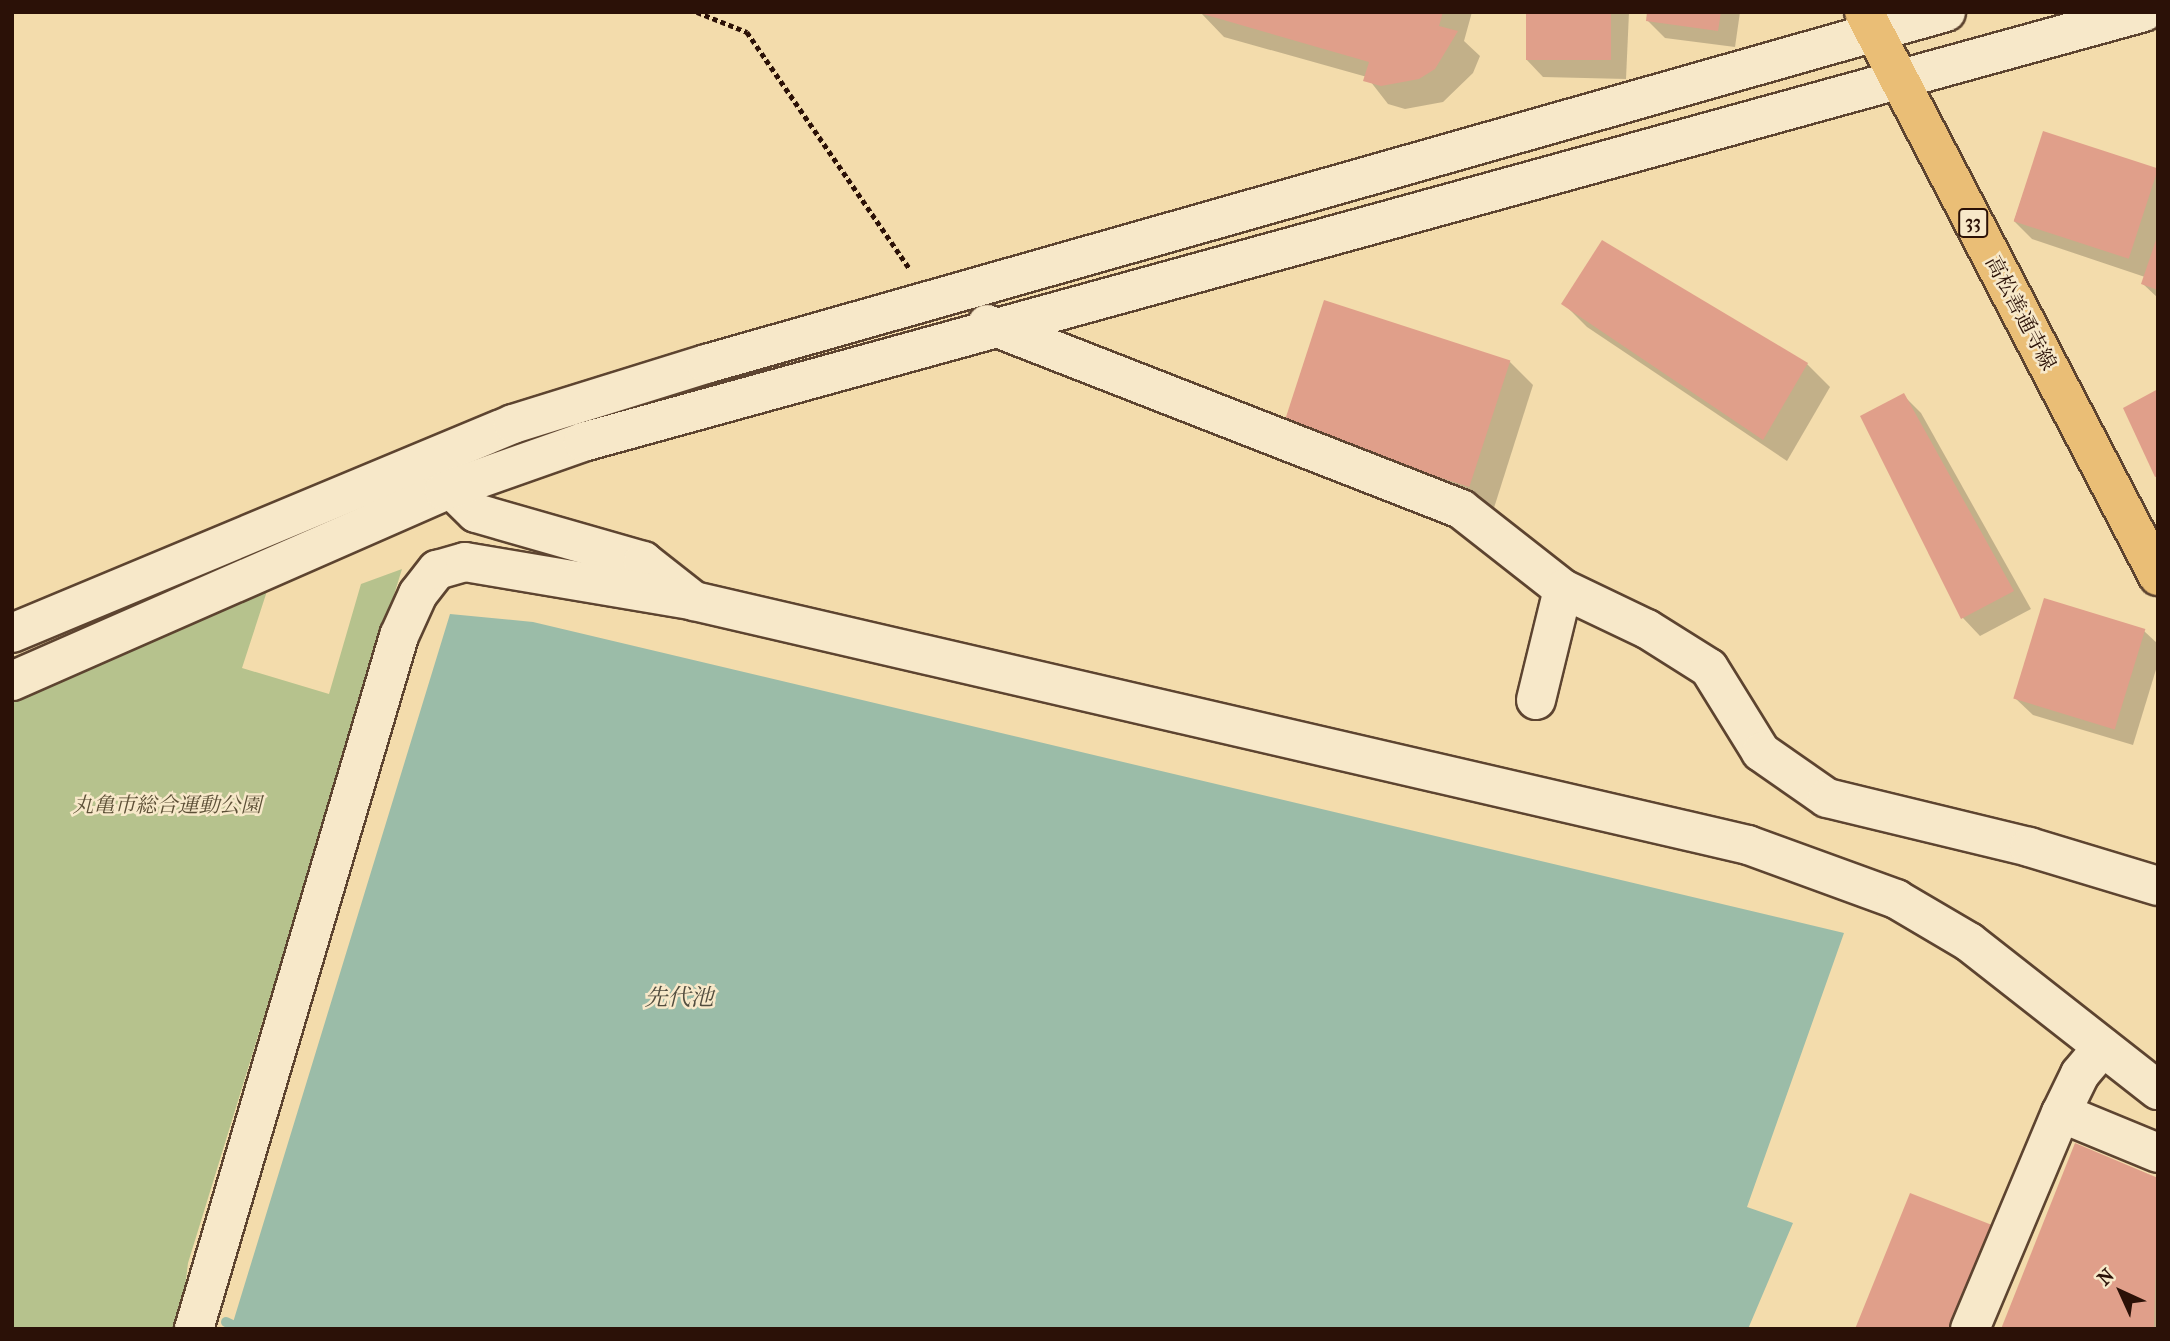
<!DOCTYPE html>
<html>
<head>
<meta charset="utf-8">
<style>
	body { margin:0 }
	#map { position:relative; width:2170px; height:1341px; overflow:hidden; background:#f3dcac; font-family:"IM FELL French Canon","Noto Serif JP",serif }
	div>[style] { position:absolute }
	.green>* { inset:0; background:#b6c28d }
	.water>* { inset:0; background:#9bbca8 }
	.shadow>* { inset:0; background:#0003 }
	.stream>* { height:10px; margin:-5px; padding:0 5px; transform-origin:5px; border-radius:5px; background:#9bbca8 }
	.building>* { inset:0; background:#e09f8a; transform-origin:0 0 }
	.path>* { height:4.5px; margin-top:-2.25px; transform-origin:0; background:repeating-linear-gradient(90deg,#2b1107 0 5px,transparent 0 8.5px) }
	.roads { filter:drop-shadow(2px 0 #5d4430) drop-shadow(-2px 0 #5d4430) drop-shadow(0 2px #5d4430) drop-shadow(0 -2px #5d4430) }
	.minor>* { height:38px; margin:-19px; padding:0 19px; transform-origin:19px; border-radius:19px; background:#f7e8c9 }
	.major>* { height:38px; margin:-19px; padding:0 19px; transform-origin:19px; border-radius:19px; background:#eabe76 }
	span { translate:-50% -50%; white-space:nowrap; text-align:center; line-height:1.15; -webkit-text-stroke:5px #f7e8c9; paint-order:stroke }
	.shield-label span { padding:2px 5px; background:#f7e8c9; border:2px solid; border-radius:5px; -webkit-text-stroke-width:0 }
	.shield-label { font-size:19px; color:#2b1107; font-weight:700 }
	.street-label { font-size:21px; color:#2b1107 }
	.park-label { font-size:21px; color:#5c4f36; font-style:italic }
	.water-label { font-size:23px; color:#524d3f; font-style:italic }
	.frame { position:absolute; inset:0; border:14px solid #2b1107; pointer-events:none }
	.north { position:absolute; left:2086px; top:1257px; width:70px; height:70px; -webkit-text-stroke:5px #f7e8c9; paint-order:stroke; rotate:315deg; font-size:19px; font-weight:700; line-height:28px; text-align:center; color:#2b1107 }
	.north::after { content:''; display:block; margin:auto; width:24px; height:32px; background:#2b1107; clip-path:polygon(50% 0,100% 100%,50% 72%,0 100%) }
</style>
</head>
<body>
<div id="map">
	<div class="green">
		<div style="clip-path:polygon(402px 569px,188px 1263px,180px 1329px,12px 1329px,12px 703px,267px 591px,242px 668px,329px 694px,361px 584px)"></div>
	</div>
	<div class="water">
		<div style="clip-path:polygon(450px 614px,533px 622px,1844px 933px,1747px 1207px,1793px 1223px,1748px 1329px,231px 1329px)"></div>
	</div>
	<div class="shadow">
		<div style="clip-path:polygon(1472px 12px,1464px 41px,1480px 56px,1473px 73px,1443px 102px,1405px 109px,1388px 104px,1367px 77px,1224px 37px,1201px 13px)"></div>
		<div style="clip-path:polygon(1527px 12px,1629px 12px,1626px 79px,1543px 77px,1526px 59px)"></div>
		<div style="clip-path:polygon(1648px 12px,1740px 12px,1735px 47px,1665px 38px,1647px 20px)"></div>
		<div style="clip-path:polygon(2044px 133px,2158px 171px,2158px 298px,2143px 284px,2145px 277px,2032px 239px,2014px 221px)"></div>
		<div style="clip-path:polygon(1564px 304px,1807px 364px,1830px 387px,1787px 461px,1587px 327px)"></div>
		<div style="clip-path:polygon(1510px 362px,1533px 385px,1493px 511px,1288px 427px)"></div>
		<div style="clip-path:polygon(1903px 395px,1921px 413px,2031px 609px,1980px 636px,1963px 618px)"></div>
		<div style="clip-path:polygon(2144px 631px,2158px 644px,2158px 663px,2133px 745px,2033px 715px,2015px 698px)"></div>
		<div style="clip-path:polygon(2158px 1180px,2158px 1329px,2003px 1329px)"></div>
		<div style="clip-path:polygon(1991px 1227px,2014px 1250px,1982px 1329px,1857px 1329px)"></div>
	</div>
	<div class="stream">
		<div style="left:226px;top:1322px;width:17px;rotate:25deg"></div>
	</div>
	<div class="building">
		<div style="clip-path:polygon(1196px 12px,1443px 12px,1439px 26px,1458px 31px,1435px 69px,1419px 79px,1381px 86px,1363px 81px,1369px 62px)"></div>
		<div style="left:1526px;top:12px;width:85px;height:48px"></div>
		<div style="clip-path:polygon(1647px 12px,1721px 12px,1718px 31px,1646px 21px)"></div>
		<div style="left:2043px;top:131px;width:121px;height:95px;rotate:18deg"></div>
		<div style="clip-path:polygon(2157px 237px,2158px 237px,2158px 290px,2141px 284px)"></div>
		<div style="clip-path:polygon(1602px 240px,1808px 363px,1763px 440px,1561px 304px)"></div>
		<div style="left:1324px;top:300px;width:196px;height:133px;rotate:18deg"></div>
		<div style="clip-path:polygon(2158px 389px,2158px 476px,2155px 477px,2123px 408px)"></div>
		<div style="clip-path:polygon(1904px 393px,2014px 591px,1961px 619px,1860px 416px)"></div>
		<div style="left:2044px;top:598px;width:106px;height:105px;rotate:17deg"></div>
		<div style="clip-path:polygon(2075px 1143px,2158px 1178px,2154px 1329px,2001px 1329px)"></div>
		<div style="clip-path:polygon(1910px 1193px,1992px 1225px,1950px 1329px,1855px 1329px)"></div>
	</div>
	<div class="path">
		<div style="left:697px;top:12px;width:54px;rotate:21.8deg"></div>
		<div style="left:747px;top:32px;width:288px;rotate:55.5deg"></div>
	</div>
	<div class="roads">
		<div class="minor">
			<div style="left:987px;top:324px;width:509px;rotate:21.32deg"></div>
			<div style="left:1461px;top:509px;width:130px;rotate:38.1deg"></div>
			<div style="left:1563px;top:589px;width:93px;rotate:25.5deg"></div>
			<div style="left:1647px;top:629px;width:73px;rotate:32.2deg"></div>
			<div style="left:1709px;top:668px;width:99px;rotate:58.2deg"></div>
			<div style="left:1761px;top:752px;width:80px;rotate:34.9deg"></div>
			<div style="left:1827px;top:798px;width:208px;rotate:13.6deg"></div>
			<div style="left:2029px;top:847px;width:135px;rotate:16.8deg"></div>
			<div style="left:435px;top:473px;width:57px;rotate:44.3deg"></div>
			<div style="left:476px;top:513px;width:174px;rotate:16deg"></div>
			<div style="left:643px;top:561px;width:65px;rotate:38.1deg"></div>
			<div style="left:694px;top:601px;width:1082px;rotate:13.03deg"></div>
			<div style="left:1748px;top:845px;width:158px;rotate:20deg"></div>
			<div style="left:1896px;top:899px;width:85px;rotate:30.5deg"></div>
			<div style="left:1969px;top:942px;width:240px;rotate:38.1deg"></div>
			<div style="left:12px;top:633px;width:543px;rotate:-22.64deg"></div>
			<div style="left:513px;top:424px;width:202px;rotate:-17.3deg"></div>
			<div style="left:706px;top:364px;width:1289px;rotate:-15.85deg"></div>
			<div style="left:12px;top:681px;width:472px;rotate:-23.7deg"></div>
			<div style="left:444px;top:491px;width:147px;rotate:-19.4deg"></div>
			<div style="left:583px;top:442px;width:1619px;rotate:-15.4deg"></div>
			<div style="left:1536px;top:700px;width:114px;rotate:-76.3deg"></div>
			<div style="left:2061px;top:1113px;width:105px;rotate:22.4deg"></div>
			<div style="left:194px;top:1329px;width:723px;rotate:-73.52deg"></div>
			<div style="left:399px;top:636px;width:46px;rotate:-65.7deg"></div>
			<div style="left:418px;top:594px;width:31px;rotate:-52deg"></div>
			<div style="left:437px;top:570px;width:29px;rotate:-16deg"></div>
			<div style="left:465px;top:562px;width:227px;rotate:9.6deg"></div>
			<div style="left:1970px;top:1329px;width:234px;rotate:-67.2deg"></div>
			<div style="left:2061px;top:1113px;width:43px;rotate:-64deg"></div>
			<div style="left:2080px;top:1074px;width:35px;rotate:-50deg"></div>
		</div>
		<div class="major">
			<div style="left:1864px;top:12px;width:636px;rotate:62.47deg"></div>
		</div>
	</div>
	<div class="shield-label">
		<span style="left:1973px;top:223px">33</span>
	</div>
	<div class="street-label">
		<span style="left:2021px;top:313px;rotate:62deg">高松善通寺線</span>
	</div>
	<div class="park-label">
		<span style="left:167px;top:805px">丸亀市総合運動公園</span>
	</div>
	<div class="water-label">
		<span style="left:679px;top:998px">先代池</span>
	</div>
	<div class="frame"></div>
	<div class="north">N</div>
</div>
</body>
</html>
